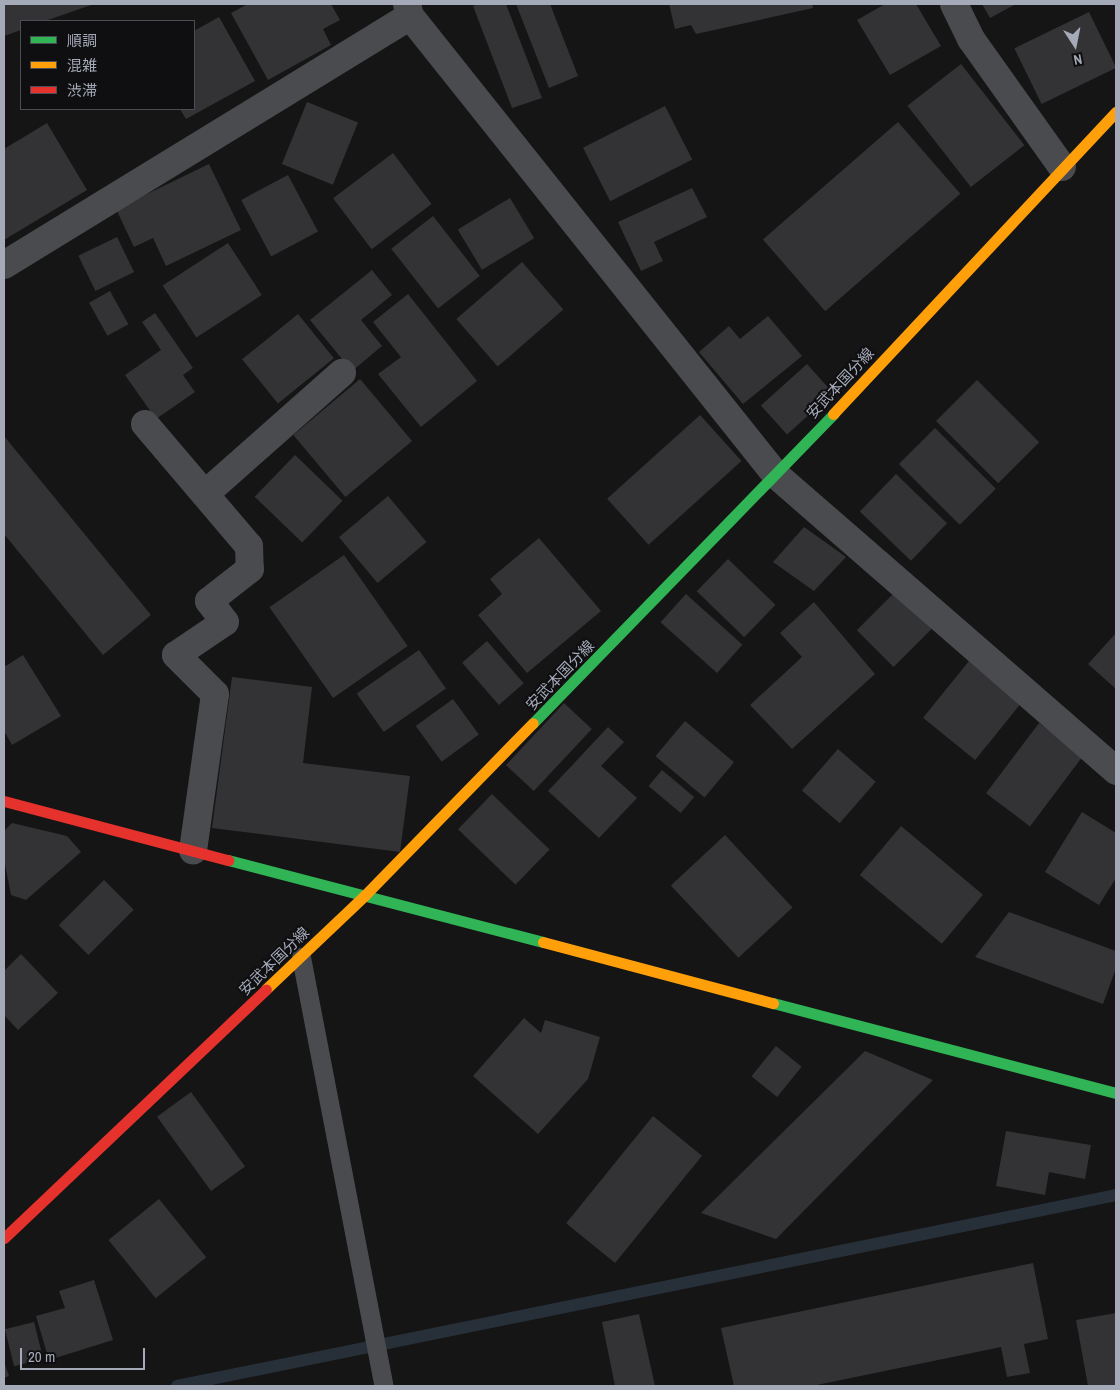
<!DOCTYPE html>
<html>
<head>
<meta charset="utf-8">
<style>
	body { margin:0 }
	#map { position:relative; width:1120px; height:1390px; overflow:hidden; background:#151515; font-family:"Archivo Narrow","Noto Sans JP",sans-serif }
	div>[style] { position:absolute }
	.stream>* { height:12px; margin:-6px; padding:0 6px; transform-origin:6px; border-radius:6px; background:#272f38 }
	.building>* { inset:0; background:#333335; transform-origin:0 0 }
	.lane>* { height:19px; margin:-9.5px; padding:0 9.5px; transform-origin:9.5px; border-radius:9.5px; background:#494b4e }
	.street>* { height:28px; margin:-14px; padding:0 14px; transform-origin:14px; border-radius:14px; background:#494b4e }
	.fast>* { height:11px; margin:-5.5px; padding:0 5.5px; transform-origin:5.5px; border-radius:5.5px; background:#30b455 }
	.slow>* { height:11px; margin:-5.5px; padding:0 5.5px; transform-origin:5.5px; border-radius:5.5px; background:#ff9f0a }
	.jam>* { height:11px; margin:-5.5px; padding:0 5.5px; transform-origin:5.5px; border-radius:5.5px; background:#e5322d }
	span { translate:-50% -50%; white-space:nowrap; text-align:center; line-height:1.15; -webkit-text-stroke:4px #0f0f11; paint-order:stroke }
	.street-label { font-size:15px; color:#a5aab8 }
	.frame { position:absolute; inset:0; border:5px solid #a5aab8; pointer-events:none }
	.legend { position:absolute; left:20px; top:20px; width:175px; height:90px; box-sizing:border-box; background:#0f0f11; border:1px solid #4b4d54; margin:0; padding:6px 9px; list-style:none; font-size:15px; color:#a5aab8 }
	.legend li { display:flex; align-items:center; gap:10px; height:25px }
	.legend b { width:25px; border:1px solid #4b4d54 }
	.north { position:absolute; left:1050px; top:20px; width:50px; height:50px; -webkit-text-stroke:4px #0f0f11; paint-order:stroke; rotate:169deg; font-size:14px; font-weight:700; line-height:20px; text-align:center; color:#a5aab8 }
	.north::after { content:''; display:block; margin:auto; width:18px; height:22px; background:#a5aab8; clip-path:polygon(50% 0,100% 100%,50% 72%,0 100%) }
	.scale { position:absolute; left:20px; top:1348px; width:125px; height:22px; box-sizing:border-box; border:2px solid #a5aab8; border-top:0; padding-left:6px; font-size:15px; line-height:18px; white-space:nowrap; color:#a5aab8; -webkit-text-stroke:4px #0f0f11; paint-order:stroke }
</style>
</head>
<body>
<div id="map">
	<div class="stream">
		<div style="left:177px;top:1386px;width:958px;rotate:-11.5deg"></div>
	</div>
	<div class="building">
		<div style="clip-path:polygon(4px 4px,94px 4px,45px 21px,21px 21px,21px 30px,4px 36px)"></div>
		<div style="clip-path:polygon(248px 4px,331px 4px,340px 20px,323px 29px,331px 45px,268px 80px,231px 13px)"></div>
		<div style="clip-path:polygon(479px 4px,506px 4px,542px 98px,512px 108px,473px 6px)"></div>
		<div style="clip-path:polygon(516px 4px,550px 4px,578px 76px,549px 88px)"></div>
		<div style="clip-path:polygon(669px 4px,812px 4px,813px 8px,696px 34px,691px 25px,675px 29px)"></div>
		<div style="clip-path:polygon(885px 4px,916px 4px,941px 46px,890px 75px,857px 20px)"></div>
		<div style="clip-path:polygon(982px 4px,1016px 4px,990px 18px)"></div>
		<div style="left:1089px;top:12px;width:62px;height:83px;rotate:64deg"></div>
		<div style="clip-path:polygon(219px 17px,255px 81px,186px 119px,180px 109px,194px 109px,194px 31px)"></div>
		<div style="left:961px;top:64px;width:103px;height:68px;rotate:52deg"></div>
		<div style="left:307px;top:102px;width:55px;height:67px;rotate:22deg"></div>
		<div style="left:665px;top:106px;width:60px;height:92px;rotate:63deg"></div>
		<div style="left:898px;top:122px;width:95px;height:179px;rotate:49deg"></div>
		<div style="clip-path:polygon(47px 123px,87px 190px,4px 240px,4px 149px)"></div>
		<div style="left:393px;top:153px;width:64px;height:75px;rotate:53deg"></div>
		<div style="clip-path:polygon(209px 164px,241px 230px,166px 266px,153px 238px,134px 247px,116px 209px)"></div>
		<div style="left:288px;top:175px;width:64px;height:53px;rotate:62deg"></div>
		<div style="clip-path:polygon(692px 188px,707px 217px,654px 242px,663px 261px,641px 271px,618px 222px)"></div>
		<div style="left:510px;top:198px;width:47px;height:61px;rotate:59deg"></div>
		<div style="left:433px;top:216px;width:76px;height:53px;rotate:52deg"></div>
		<div style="left:117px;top:237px;width:39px;height:43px;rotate:64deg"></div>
		<div style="left:228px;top:243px;width:62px;height:78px;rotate:57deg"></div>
		<div style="left:522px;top:262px;width:63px;height:87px;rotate:49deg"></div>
		<div style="clip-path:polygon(372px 270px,392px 295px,361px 320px,382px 346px,352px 371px,310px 320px)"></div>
		<div style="left:110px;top:291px;width:38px;height:24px;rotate:61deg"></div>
		<div style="clip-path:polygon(408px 294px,477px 381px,421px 427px,378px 374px,401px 357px,373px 322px)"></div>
		<div style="clip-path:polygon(155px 313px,193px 368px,183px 375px,195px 392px,156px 419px,125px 375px,161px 350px,142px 322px)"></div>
		<div style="left:298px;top:314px;width:57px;height:72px;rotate:51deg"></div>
		<div style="clip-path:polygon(768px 316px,802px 356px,743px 404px,699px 352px,729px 326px,740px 339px)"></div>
		<div style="left:807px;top:364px;width:39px;height:62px;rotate:48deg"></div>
		<div style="left:360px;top:379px;width:81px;height:87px;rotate:50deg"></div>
		<div style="left:977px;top:380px;width:88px;height:58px;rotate:45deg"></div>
		<div style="left:700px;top:415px;width:62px;height:125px;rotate:48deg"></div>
		<div style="left:935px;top:428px;width:86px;height:51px;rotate:45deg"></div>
		<div style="clip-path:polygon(4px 436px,151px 615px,103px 655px,4px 534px)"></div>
		<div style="left:295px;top:455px;width:66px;height:58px;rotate:44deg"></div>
		<div style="left:896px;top:474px;width:71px;height:52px;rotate:44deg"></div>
		<div style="left:388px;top:496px;width:60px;height:64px;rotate:50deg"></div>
		<div style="clip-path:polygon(804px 527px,846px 557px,814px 591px,773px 562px)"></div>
		<div style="clip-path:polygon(539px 538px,601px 611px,527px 673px,478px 615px,502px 594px,490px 579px)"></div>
		<div style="left:344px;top:555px;width:111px;height:91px;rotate:55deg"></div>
		<div style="left:728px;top:559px;width:66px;height:45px;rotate:44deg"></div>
		<div style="left:895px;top:592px;width:52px;height:54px;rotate:45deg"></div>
		<div style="left:686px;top:594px;width:76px;height:38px;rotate:42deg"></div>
		<div style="clip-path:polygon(814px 602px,875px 674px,792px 749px,750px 705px,802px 657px,780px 633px)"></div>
		<div style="clip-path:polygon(1116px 633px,1116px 689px,1088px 664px)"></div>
		<div style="left:487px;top:641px;width:56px;height:33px;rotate:49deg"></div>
		<div style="left:419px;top:650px;width:47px;height:76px;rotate:55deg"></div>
		<div style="clip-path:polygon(23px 655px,61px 716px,12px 745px,4px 731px,4px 667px)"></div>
		<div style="left:969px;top:661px;width:67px;height:73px;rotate:39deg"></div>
		<div style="clip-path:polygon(232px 677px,312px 687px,303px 763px,410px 776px,400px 852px,212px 828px)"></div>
		<div style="left:453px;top:699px;width:44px;height:46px;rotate:54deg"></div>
		<div style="left:564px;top:703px;width:38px;height:85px;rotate:43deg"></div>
		<div style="left:685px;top:721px;width:64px;height:46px;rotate:40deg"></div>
		<div style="left:1039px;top:723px;width:55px;height:88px;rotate:37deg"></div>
		<div style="clip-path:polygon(608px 727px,624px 742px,601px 766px,637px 798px,599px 838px,548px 791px)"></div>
		<div style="left:838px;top:749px;width:50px;height:55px;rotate:41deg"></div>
		<div style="left:662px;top:770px;width:42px;height:21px;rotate:40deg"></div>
		<div style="left:492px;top:794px;width:80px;height:49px;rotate:44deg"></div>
		<div style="clip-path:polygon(1082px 812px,1116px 833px,1116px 878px,1099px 905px,1045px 872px)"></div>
		<div style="clip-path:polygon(12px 823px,67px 836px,81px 852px,26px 900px,11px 895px,4px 859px,4px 831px)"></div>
		<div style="left:901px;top:826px;width:107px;height:64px;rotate:40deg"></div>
		<div style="left:725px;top:835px;width:99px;height:74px;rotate:47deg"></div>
		<div style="left:104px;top:880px;width:42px;height:64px;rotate:45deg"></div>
		<div style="clip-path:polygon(1009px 912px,1116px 951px,1116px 968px,1103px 1004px,975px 957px)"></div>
		<div style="clip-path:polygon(21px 954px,58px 993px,18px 1030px,4px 1015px,4px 971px)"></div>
		<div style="clip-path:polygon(524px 1018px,541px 1033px,545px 1020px,600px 1037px,588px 1079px,538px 1134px,473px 1076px)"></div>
		<div style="left:776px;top:1046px;width:33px;height:39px;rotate:39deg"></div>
		<div style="clip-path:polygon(865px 1051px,933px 1080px,776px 1239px,701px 1213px)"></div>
		<div style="left:191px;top:1092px;width:92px;height:42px;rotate:54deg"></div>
		<div style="left:653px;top:1116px;width:63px;height:138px;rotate:39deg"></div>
		<div style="clip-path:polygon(1006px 1131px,1091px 1145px,1085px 1179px,1049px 1172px,1045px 1195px,996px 1186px)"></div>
		<div style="left:159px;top:1199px;width:75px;height:65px;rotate:51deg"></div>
		<div style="clip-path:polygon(1033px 1263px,1048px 1339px,1024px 1344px,1030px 1373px,1007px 1377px,1001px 1347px,812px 1386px,734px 1386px,721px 1328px)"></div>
		<div style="clip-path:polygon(94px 1280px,113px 1340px,49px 1360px,36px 1316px,65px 1308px,59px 1291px)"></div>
		<div style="clip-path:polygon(1116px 1313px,1116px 1386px,1088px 1386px,1076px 1320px)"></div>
		<div style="clip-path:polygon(639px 1314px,655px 1386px,615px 1386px,602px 1322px)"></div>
		<div style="left:34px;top:1322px;width:38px;height:30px;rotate:76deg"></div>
		<div style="clip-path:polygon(4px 1362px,9px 1376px,4px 1378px)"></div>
	</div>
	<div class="lane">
		<div style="left:301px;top:957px;width:437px;rotate:79.1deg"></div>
	</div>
	<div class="street">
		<div style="left:407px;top:4px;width:12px;rotate:76deg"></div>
		<div style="left:410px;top:16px;width:587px;rotate:51.43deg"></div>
		<div style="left:776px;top:475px;width:451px;rotate:41deg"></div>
		<div style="left:954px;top:4px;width:39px;rotate:64deg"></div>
		<div style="left:971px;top:39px;width:157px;rotate:54.6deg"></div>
		<div style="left:4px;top:265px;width:476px;rotate:-31.5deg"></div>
		<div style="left:145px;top:424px;width:160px;rotate:49.6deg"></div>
		<div style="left:249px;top:546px;width:23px;rotate:88deg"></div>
		<div style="left:250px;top:569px;width:52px;rotate:142deg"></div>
		<div style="left:209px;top:601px;width:26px;rotate:53deg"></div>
		<div style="left:225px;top:622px;width:59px;rotate:146deg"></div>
		<div style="left:176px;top:655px;width:55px;rotate:45deg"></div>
		<div style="left:215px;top:694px;width:158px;rotate:98deg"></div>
		<div style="left:205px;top:494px;width:183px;rotate:-41.5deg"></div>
	</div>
	<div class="fast">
		<div style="left:533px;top:723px;width:431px;rotate:-45.8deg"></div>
		<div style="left:228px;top:860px;width:325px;rotate:14.6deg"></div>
		<div style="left:773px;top:1003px;width:355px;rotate:14.7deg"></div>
	</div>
	<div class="slow">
		<div style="left:833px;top:414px;width:414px;rotate:-46.9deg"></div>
		<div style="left:543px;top:942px;width:238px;rotate:14.9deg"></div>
		<div style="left:266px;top:989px;width:137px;rotate:-43.5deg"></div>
		<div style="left:365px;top:895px;width:240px;rotate:-45.7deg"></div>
	</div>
	<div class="jam">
		<div style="left:4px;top:801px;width:232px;rotate:14.8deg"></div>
		<div style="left:4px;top:1238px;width:361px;rotate:-43.5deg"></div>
	</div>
	<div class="street-label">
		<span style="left:840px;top:383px;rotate:-47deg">安武本国分線</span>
		<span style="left:560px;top:675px;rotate:-46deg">安武本国分線</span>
		<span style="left:274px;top:961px;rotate:-44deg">安武本国分線</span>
	</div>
	<div class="frame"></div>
	<ul class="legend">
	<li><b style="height:6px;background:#30b455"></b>順調</li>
	<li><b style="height:6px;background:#ff9f0a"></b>混雑</li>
	<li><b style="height:6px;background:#e5322d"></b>渋滞</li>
	</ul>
	<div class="north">N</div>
	<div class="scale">20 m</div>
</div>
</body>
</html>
